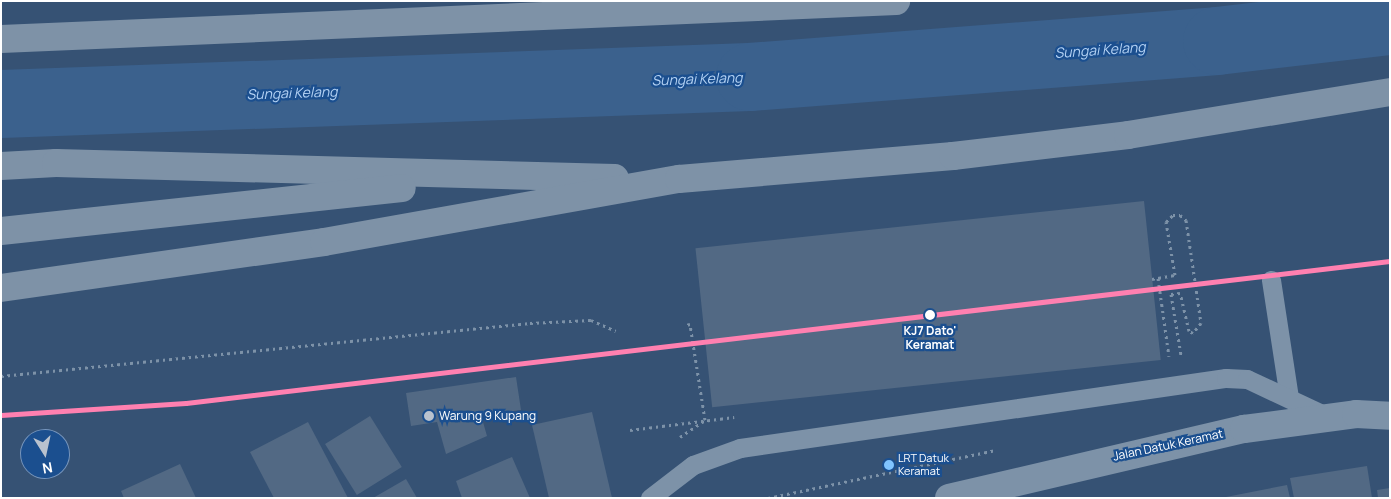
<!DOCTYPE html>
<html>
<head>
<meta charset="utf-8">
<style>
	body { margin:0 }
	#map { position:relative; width:1391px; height:499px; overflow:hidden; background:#365274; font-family:Manrope,sans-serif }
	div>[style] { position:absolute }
	.water>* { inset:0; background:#3b618d }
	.river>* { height:68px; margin:-34px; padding:0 34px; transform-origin:34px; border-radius:34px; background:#3b618d }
	.building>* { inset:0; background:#526984; transform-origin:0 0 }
	.path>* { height:3px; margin-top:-1.5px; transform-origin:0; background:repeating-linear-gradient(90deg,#7d92a8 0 2.5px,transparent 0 6.5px) }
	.service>* { height:19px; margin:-9.5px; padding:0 9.5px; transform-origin:9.5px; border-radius:9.5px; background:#7d92a8 }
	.tertiary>* { height:28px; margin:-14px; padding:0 14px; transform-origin:14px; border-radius:14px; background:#7d92a8 }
	.motorway>* { height:28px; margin:-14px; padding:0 14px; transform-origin:14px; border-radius:14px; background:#7e92a7 }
	.rail-1>* { height:5px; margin:-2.5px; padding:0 2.5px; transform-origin:2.5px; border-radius:2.5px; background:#ff80b0 }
	.dots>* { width:14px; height:14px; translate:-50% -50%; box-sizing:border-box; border:2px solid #1b4f8f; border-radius:50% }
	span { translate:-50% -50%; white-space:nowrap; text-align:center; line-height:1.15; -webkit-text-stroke:4.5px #1b4f8f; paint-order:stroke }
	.bus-label { font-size:11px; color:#fff }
	.left { translate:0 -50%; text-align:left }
	.stop-label { font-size:12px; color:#fff; font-weight:700 }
	.poi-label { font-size:12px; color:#fff }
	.street-label { font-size:12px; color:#fff }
	.water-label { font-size:14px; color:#b5d3f5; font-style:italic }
	.frame { position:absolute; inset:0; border:2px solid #fff; pointer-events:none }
	.north { position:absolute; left:20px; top:429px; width:50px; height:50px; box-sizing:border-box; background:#1b4f8f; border:1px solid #7695bc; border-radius:50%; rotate:170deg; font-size:14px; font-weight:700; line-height:20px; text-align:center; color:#fff }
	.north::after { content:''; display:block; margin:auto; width:18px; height:22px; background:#b9c2ce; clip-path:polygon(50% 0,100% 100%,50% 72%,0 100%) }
</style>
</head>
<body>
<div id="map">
	<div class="water">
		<div style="clip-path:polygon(195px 67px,204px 120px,106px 118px,1px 127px,1px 79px)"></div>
	</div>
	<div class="river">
		<div style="left:1px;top:104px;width:749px;rotate:-2.06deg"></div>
		<div style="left:750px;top:77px;width:468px;rotate:-4.4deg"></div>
		<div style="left:1217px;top:41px;width:174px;rotate:-6.6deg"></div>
	</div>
	<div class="building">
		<div style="left:1144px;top:201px;width:160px;height:451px;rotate:84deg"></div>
		<div style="clip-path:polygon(516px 377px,521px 410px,481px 415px,487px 436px,446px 454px,437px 422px,411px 426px,406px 393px)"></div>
		<div style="clip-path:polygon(592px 412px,612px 498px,549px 498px,532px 425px)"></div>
		<div style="left:370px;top:416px;width:60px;height:53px;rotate:58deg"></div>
		<div style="clip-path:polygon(308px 422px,348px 498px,274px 498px,250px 452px)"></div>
		<div style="clip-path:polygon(512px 457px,530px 498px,462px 498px,456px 481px)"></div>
		<div style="clip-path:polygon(180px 464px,196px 498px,124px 498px,121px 491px)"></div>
		<div style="clip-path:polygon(1367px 466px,1372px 498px,1294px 498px,1290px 478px)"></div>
		<div style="clip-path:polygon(406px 479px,417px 498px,373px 498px)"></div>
		<div style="clip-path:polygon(1287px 485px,1290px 498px,1227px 498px,1226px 497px)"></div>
		<div style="clip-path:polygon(1390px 488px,1390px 498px,1378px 498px,1377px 490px)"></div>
	</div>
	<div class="path">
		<div style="left:1158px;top:278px;width:79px;rotate:82deg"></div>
		<div style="left:1152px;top:279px;width:23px;rotate:-10deg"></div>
		<div style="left:1175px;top:275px;width:54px;rotate:-99.6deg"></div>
		<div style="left:1166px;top:222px;width:10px;rotate:-45deg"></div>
		<div style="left:1173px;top:215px;width:7px"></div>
		<div style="left:1180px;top:215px;width:8px;rotate:40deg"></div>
		<div style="left:1186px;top:220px;width:104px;rotate:81.7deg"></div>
		<div style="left:1201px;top:323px;width:13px;rotate:129deg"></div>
		<div style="left:1193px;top:333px;width:4px;rotate:-153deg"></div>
		<div style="left:1189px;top:331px;width:39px;rotate:-103deg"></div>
		<div style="left:1180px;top:293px;width:9px;rotate:174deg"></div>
		<div style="left:1171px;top:294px;width:62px;rotate:80.7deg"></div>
		<div style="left:1px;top:376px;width:532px;rotate:-5.72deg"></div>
		<div style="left:530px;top:323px;width:61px;rotate:-2.8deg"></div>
		<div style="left:591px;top:320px;width:27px;rotate:24deg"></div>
		<div style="left:630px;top:430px;width:105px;rotate:-7.1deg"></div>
		<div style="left:680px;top:437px;width:30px;rotate:-34deg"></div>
		<div style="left:705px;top:420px;width:97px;rotate:-98.9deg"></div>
		<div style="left:690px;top:324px;width:4px;rotate:166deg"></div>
		<div style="left:768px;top:498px;width:233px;rotate:-11.9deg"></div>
	</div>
	<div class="service">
		<div style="left:1271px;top:280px;width:118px;rotate:81.3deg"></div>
		<div style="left:650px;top:498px;width:54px;rotate:-37.5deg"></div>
		<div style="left:693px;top:465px;width:50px;rotate:-19.9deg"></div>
		<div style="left:740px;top:448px;width:491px;rotate:-8.2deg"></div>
		<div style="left:1226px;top:378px;width:21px;rotate:3deg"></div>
		<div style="left:1247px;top:379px;width:87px;rotate:25.1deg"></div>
	</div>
	<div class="tertiary">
		<div style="left:949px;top:498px;width:303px;rotate:-13.2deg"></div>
		<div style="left:1244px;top:429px;width:113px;rotate:-7.6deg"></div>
		<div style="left:1356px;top:414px;width:34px;rotate:3deg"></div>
	</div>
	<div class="motorway">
		<div style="left:1px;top:39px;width:896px;rotate:-2.43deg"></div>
		<div style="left:1px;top:166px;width:55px;rotate:-3.1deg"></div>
		<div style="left:56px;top:163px;width:559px;rotate:1.54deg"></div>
		<div style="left:1px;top:231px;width:403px;rotate:-6.1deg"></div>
		<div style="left:1px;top:288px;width:326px;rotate:-8.1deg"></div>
		<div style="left:324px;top:242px;width:361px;rotate:-10.1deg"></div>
		<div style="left:679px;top:179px;width:275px;rotate:-4.8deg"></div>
		<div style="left:953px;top:156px;width:176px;rotate:-6.8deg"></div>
		<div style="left:1128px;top:135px;width:266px;rotate:-9.3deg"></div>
	</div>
	<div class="rail-1">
		<div style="left:1px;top:415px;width:185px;rotate:-3.7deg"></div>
		<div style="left:186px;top:403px;width:1212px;rotate:-6.73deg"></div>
	</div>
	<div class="dots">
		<div style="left:930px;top:315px;background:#fff"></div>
		<div style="left:429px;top:416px;background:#b9c2ce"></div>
		<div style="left:889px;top:465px;background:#80c4ff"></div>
	</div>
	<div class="bus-label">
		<span class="left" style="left:898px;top:465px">LRT Datuk<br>Keramat</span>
	</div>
	<div class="stop-label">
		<span style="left:930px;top:338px">KJ7 Dato'<br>Keramat</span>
	</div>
	<div class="poi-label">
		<span class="left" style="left:439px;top:416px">Warung 9 Kupang</span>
	</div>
	<div class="street-label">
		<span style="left:1168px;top:445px;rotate:-12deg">Jalan Datuk Keramat</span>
	</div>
	<div class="water-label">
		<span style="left:1100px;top:50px;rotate:-4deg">Sungai Kelang</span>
		<span style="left:697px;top:79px;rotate:-2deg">Sungai Kelang</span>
		<span style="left:292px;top:93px;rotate:-2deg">Sungai Kelang</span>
	</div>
	<div class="frame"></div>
	<div class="north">N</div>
</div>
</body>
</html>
